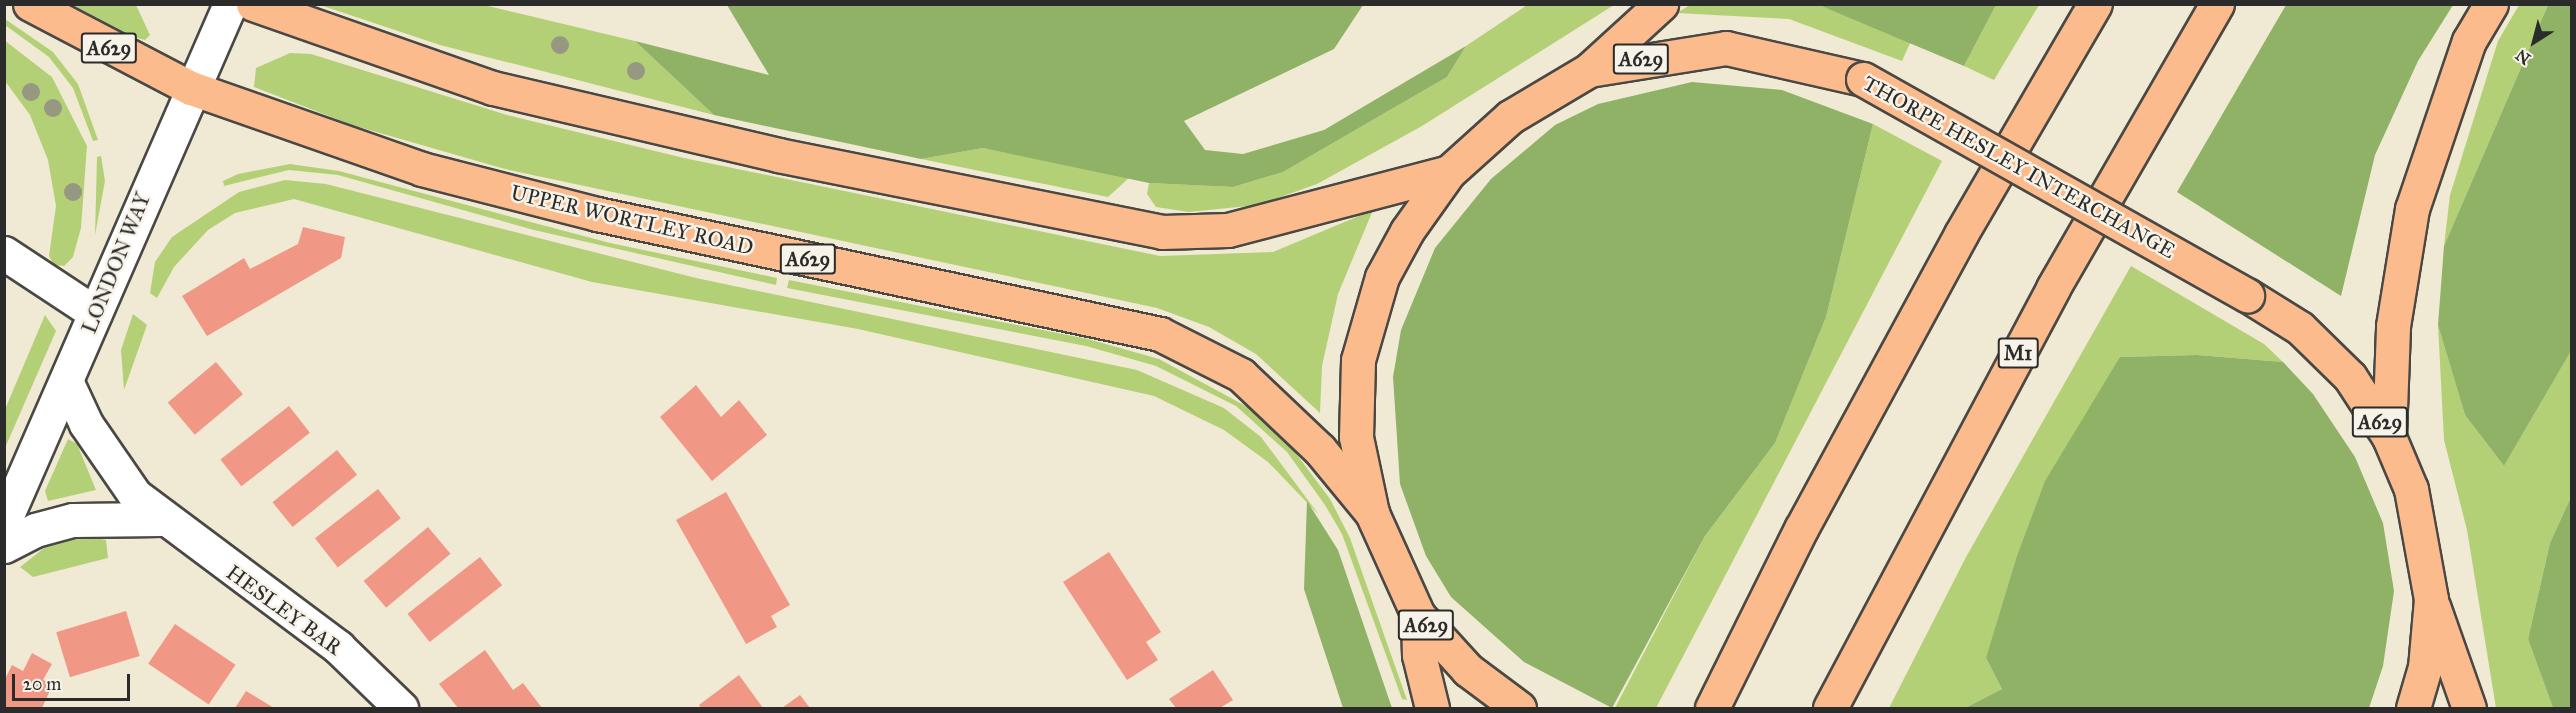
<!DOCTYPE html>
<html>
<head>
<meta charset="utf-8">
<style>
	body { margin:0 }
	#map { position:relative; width:2576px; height:713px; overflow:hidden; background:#f0ead4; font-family:"IM FELL Great Primer",serif }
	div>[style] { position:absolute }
	.green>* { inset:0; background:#b4d076 }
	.forest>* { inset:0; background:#8fb267 }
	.building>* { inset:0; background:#f09885; transform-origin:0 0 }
	.roads { filter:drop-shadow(2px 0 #494844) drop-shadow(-2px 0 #494844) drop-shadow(0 2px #494844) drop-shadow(0 -2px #494844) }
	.minor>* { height:33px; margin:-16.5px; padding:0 16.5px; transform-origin:16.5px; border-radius:16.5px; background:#fff }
	.major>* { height:33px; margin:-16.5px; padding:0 16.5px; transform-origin:16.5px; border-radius:16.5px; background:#fbbb8c }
	.highway>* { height:33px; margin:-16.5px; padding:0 16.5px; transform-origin:16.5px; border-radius:16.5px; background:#fbbb8c }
	.bridges { filter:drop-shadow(2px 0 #494844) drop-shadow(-2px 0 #494844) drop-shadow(0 2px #494844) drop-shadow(0 -2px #494844) }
	.major-bridge>* { height:33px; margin:-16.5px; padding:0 16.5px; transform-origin:16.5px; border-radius:16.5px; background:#fbbb8c }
	.trees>* { width:18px; height:18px; margin:-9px; border-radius:50%; background:#969882 }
	span { translate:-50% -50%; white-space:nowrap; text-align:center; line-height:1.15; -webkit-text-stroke:5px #f7f3e8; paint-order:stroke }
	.shield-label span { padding:2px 4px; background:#f7f3e8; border:2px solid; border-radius:4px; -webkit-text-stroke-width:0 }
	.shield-label { font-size:20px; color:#2b2b2b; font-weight:700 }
	.street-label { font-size:21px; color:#2b2b2b }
	.frame { position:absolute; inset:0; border:6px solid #2b2b2b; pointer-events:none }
	.north { position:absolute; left:2504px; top:12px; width:60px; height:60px; -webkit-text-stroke:4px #f7f3e8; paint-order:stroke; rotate:216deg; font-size:16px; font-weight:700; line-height:24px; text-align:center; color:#2b2b2b }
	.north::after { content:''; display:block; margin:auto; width:21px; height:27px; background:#2b2b2b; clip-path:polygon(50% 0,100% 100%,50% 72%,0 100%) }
	.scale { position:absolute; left:12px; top:674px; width:118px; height:27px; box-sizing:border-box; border:3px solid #2b2b2b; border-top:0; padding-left:8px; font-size:18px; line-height:21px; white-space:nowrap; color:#2b2b2b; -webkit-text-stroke:4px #f7f3e8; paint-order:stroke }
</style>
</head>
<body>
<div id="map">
	<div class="green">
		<div style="clip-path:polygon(73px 5px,136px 5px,150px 35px,145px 40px,134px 37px)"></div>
		<div style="clip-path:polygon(320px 5px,484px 5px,635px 41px,714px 115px,440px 45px)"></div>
		<div style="clip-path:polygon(1527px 5px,1614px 5px,1422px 126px,1317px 184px,1258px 205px,1189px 212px,1156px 207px,1147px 194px,1149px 183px,1233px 187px,1283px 172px,1447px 77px,1466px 46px)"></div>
		<div style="clip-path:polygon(1690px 5px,1819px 5px,1911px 41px,1902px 61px,1789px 19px,1677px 13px)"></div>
		<div style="clip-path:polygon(1996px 5px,2039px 5px,1994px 80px,1964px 66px)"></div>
		<div style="clip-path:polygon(2519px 5px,2548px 5px,2444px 246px,2450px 195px,2498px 41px)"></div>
		<div style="clip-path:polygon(5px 19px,53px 52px,78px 84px,98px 140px,93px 141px,73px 88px,49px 57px,5px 25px)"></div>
		<div style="clip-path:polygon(4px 40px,52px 77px,87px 146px,81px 228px,73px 257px,64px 266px,54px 265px,49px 256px,56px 206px,48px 160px,30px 115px,5px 81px)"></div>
		<div style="clip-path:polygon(290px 53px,311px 54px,507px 115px,684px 158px,1160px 256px,1273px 252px,1373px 210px,1338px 294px,1322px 366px,1320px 413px,1256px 354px,1209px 327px,1157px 308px,505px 169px,352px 125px,254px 87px,256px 68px)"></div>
		<div style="clip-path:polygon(1873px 124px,1942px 161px,1656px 708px,1615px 708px,1705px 536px,1775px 443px,1826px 317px)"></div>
		<div style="clip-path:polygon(983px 148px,1130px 177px,1108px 197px,921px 159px)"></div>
		<div style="clip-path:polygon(101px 156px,105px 181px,95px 235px,97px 157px)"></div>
		<div style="clip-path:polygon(290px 164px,339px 171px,610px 243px,777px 278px,776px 285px,534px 230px,338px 175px,289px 170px,224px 186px,223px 181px,238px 174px)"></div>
		<div style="clip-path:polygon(285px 180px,326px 184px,696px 278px,1137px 370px,1224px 408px,1261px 437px,1319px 515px,1268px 462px,1224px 430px,1154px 396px,858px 329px,592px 282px,294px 199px,235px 213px,208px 230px,174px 267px,157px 298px,150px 293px,155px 262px,172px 237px,239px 192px)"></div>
		<div style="clip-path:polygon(2131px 266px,2264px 344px,2283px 362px,2197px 355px,2120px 357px,1986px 658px,2002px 689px,1965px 708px,1889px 708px,1966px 557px)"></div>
		<div style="clip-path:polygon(789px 280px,1088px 339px,1159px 359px,1253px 410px,1294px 451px,1330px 499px,1350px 538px,1407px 700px,1402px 699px,1342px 534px,1325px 505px,1287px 452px,1236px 406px,1156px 366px,1086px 346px,787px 288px)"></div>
		<div style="clip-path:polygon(133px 314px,147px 325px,124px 390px,121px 350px)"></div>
		<div style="clip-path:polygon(45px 315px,56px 331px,5px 448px,6px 407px)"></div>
		<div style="clip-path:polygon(2438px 325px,2465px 415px,2504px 466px,2571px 351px,2571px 497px,2550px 543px,2528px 639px,2553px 708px,2496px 708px,2467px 530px,2444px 440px)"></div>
		<div style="clip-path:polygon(68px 439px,77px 444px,96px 490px,48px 501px,45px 491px)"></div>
		<div style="clip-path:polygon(88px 536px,106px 540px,108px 558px,33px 577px,20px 567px,48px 545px)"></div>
	</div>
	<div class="forest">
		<div style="clip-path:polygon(727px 5px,1363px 5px,1334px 49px,1184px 121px,1205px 150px,1243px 154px,1324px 130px,1466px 46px,1447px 77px,1283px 172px,1233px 187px,1149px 183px,983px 148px,921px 159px,714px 115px,635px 41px,769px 75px)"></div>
		<div style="clip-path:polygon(1819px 5px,1996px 5px,1964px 66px)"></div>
		<div style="clip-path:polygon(2286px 5px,2453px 5px,2418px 61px,2375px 155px,2341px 296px,2177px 192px)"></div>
		<div style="clip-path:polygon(2548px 5px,2571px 5px,2571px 351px,2504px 466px,2465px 415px,2438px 325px,2444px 246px)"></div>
		<div style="clip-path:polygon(1692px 82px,1782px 90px,1873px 124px,1826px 317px,1775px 443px,1705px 536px,1612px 708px,1524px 662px,1451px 597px,1426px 556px,1400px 484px,1393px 377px,1401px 330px,1435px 248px,1491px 179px,1555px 125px,1598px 104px)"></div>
		<div style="clip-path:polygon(2197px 355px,2283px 362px,2313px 394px,2355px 457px,2383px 523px,2394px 591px,2383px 666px,2369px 708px,1965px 708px,2002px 689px,1986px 658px,2017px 556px,2045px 481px,2120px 357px)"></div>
		<div style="clip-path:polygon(2571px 497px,2571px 708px,2553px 708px,2528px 639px,2550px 543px)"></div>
		<div style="clip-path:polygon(1307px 501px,1338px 550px,1392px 708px,1343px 708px,1304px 589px)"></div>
	</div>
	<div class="building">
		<div style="clip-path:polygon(303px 227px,345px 237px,341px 258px,207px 336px,182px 296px,244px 258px,250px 269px,298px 244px)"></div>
		<div style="left:216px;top:362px;width:42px;height:63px;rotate:50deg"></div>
		<div style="clip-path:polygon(696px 385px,721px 417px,739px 400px,767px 435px,712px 481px,660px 417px)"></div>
		<div style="left:289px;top:406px;width:34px;height:87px;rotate:52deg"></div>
		<div style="left:337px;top:450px;width:32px;height:83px;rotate:51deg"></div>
		<div style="left:378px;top:489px;width:37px;height:80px;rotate:52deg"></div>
		<div style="clip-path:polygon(726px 492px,790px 605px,771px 616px,777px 627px,746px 644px,676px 520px)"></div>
		<div style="left:428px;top:527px;width:35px;height:84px;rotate:50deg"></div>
		<div style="clip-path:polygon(1109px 552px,1161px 632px,1146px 642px,1158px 660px,1127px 680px,1063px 582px)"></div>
		<div style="left:480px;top:557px;width:36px;height:92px;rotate:52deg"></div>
		<div style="left:126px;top:611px;width:47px;height:73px;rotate:73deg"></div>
		<div style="left:175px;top:624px;width:73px;height:48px;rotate:34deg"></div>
		<div style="clip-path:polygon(485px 650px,513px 690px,523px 683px,542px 708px,458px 708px,439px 684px)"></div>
		<div style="clip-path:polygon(32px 653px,52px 664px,43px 680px,53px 684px,42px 708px,4px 708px,4px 681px,12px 665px,23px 671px)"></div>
		<div style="clip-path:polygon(1213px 670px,1233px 700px,1220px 708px,1176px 708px,1169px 699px)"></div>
		<div style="clip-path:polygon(739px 675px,763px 708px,701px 708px,699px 705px)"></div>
		<div style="clip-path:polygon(246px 691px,274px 708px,235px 708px)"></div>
		<div style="clip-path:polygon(800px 695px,810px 708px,782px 708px)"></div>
	</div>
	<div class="roads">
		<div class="minor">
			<div style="left:4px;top:253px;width:109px;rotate:33.4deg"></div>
			<div style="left:67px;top:383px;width:45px;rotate:65.1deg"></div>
			<div style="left:86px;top:424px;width:86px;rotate:55.4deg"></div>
			<div style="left:135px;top:495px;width:254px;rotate:36.8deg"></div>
			<div style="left:338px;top:647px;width:88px;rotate:44.1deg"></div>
			<div style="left:4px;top:522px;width:565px;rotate:-66.43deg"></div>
			<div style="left:4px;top:546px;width:35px;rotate:-27deg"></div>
			<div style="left:35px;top:530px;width:39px;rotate:-15deg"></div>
			<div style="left:73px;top:520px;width:89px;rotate:-0.6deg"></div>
		</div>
		<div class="major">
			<div style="left:30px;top:4px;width:182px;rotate:27.6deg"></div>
			<div style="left:191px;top:88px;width:245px;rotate:19.3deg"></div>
			<div style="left:422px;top:169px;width:181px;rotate:14.4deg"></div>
			<div style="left:597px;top:214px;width:576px;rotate:12.03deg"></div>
			<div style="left:1160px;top:334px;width:91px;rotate:26.8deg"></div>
			<div style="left:1241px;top:375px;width:109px;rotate:43.5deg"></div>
			<div style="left:1320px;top:450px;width:82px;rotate:50.5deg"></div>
			<div style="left:253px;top:4px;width:254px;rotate:19.3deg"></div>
			<div style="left:493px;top:88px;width:293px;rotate:13.2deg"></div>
			<div style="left:778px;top:155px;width:392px;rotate:11.3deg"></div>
			<div style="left:1162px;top:232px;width:66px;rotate:-1.7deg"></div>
			<div style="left:1228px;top:230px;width:228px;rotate:-14.7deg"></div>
			<div style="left:2247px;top:295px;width:62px;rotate:31.9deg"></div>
			<div style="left:2300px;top:328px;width:70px;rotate:44.4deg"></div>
			<div style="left:2350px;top:377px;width:72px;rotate:57deg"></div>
			<div style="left:2389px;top:437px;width:56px;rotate:67.1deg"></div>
			<div style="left:2411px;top:489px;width:112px;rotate:79.7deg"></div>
			<div style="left:2431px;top:599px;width:68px;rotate:95deg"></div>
			<div style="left:2425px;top:667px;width:43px;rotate:106.3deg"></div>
			<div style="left:2433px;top:606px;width:108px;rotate:70.6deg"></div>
			<div style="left:1519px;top:708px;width:64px;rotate:-143.3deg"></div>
			<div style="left:1468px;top:670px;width:74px;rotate:-132.3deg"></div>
			<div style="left:1418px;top:615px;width:112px;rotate:-114.3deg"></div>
			<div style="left:1372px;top:513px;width:78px;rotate:-101.9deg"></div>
			<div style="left:1356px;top:437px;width:77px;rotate:-88.5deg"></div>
			<div style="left:1358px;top:360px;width:86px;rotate:-73.9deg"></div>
			<div style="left:1382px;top:277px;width:52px;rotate:-61.5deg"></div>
			<div style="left:1407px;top:231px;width:72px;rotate:-54.6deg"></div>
			<div style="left:1449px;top:172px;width:82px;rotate:-42deg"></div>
			<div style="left:1510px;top:117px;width:92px;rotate:-30.7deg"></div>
			<div style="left:1589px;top:70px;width:139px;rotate:-9.1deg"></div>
			<div style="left:1726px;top:48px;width:140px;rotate:12.8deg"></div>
		</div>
		<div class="highway">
			<div style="left:1589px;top:70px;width:98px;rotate:-42.5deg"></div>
			<div style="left:2389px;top:437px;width:111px;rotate:-87.9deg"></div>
			<div style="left:2393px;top:326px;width:119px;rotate:-80.8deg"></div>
			<div style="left:2412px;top:209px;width:177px;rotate:-71.3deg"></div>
			<div style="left:2469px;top:41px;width:43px;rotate:-59.3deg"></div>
			<div style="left:1418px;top:615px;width:40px;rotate:88.6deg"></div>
			<div style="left:1419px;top:655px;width:55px;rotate:76.2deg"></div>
			<div style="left:1712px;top:708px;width:200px;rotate:-63.6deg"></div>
			<div style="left:1801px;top:529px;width:336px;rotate:-61.5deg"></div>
			<div style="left:1961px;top:234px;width:266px;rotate:-59.8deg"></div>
			<div style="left:1830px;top:708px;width:476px;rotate:-62deg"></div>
			<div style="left:2053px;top:288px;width:328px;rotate:-60deg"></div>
		</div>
	</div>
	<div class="bridges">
		<div class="major-bridge">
			<div style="left:1863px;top:79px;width:441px;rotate:29.4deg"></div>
		</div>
	</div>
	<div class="trees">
		<div style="left:560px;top:45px"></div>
		<div style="left:636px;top:71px"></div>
		<div style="left:31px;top:92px"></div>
		<div style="left:53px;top:108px"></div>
		<div style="left:73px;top:192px"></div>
	</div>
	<div class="shield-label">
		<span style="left:109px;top:48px">A629</span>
		<span style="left:1641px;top:59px">A629</span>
		<span style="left:808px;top:259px">A629</span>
		<span style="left:2018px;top:353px">M1</span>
		<span style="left:2380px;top:422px">A629</span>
		<span style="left:1426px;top:625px">A629</span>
	</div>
	<div class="street-label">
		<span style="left:2019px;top:167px;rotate:29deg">THORPE HESLEY INTERCHANGE</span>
		<span style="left:632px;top:220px;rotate:13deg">UPPER WORTLEY ROAD</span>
		<span style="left:116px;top:263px;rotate:-68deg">LONDON WAY</span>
		<span style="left:284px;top:610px;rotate:36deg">HESLEY BAR</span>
	</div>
	<div class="frame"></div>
	<div class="north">N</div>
	<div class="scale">20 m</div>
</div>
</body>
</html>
